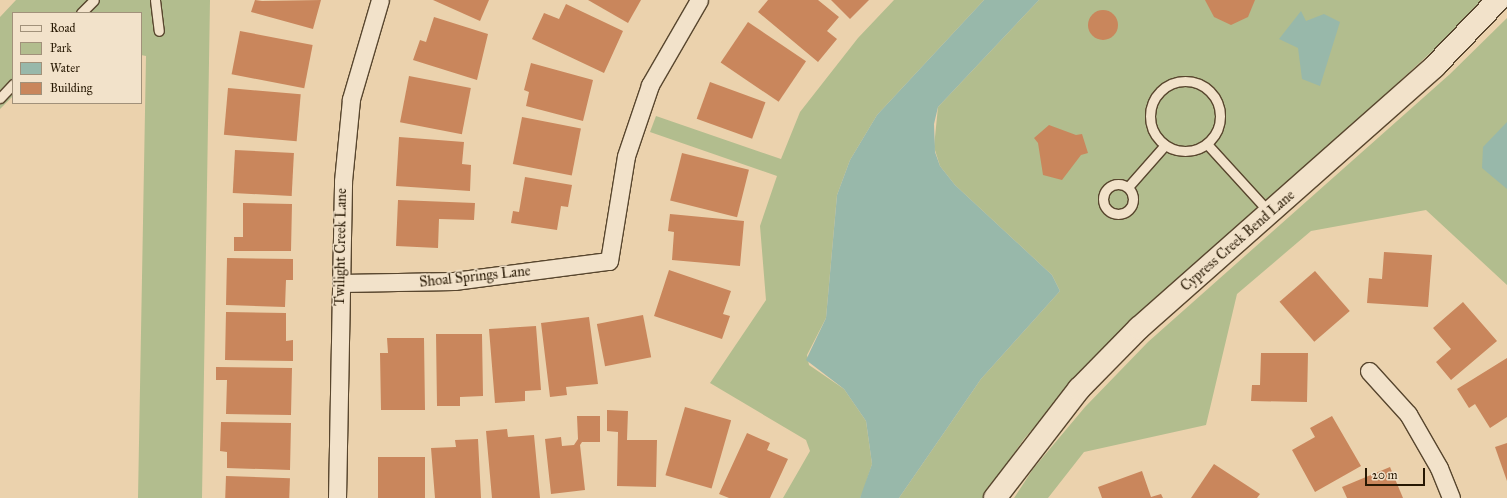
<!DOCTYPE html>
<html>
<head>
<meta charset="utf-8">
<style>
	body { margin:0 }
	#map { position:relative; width:1507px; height:498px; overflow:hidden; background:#ebd2ad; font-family:"IM FELL Great Primer",serif }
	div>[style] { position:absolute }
	.green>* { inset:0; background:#b2bd8e }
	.water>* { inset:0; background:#98b8aa }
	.building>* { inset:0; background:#c9865c; transform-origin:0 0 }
	.round { border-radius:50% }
	.roads { filter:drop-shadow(1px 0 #58462e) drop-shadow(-1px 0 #58462e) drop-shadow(0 1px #58462e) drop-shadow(0 -1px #58462e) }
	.lane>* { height:9px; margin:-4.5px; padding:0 4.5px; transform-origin:4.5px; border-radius:4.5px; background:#f2e2ca }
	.lane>.ring { margin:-4.5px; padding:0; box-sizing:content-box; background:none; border:9px solid #f2e2ca; border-radius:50% }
	.street>* { height:17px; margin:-8.5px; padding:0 8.5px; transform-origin:8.5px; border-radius:8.5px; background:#f2e2ca }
	.secondary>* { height:22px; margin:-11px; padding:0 11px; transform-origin:11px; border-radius:11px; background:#f2e2ca }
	span { translate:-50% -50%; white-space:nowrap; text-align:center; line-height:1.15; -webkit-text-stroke:3px #f2e2ca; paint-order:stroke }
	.street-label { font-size:14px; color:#271803 }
	.legend { position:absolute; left:12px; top:12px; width:130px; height:92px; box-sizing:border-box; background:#f2e2ca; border:1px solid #a1917a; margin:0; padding:5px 7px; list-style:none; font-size:12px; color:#271803 }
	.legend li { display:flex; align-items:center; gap:8px; height:20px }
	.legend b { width:20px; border:1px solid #a1917a }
	.scale { position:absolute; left:1365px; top:468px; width:60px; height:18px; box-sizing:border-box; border:2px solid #271803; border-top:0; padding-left:5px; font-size:12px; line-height:14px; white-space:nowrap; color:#271803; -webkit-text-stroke:3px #f2e2ca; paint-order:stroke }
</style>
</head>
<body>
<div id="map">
	<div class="green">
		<div style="clip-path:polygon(16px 0,210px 0,202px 498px,138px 498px,146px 56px,141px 55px,141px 13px,13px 13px,13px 96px,0 109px,0 17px)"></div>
		<div style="clip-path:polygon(894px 0,984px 0,877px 115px,850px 160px,837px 195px,826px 318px,807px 355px,809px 365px,844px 389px,866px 421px,872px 464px,863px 492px,860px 498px,783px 498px,810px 451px,806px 440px,710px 383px,766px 300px,760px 226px,777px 176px,650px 132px,656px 116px,781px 159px,800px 112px,858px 38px)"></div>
		<div style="clip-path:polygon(1039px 0,1488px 0,1079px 375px,1024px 439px,983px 498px,899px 498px,981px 379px,1060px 291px,1052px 275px,955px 185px,940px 166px,934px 147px,938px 107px)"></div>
		<div style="clip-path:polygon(1507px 18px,1507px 285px,1426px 210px,1311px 231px,1237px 294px,1206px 425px,1084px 452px,1048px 498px,1014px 498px,1033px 469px,1085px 407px,1148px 342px,1450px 74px)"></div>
	</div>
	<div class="water">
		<div style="clip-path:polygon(984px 0,1039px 0,938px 107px,934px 124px,935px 152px,940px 166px,955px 185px,1052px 275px,1060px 291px,981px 379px,899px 498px,860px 498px,872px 464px,866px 421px,844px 389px,806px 360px,826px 318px,837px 195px,850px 160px,877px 115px)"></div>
		<div style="clip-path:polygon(1301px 11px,1306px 21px,1324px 14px,1340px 22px,1320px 86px,1302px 79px,1298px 48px,1279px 39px)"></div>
		<div style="clip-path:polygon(1507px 122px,1507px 189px,1482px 168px,1483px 147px)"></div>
	</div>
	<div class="building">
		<div style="clip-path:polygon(255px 0,262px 1px,321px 0,313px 29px,251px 12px)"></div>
		<div style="clip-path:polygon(433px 0,489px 0,480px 21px)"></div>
		<div style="clip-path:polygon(588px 0,641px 0,628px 23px)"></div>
		<div style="clip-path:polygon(768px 0,818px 0,839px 17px,827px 31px,837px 39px,818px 62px,758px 12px)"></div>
		<div style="clip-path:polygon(831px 0,869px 0,850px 19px)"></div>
		<div style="clip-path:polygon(1205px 0,1255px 0,1248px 17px,1231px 25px,1214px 17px)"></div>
		<div style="clip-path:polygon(566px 4px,623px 31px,604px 73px,532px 39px,544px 13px,559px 19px)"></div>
		<div class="round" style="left:1088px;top:10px;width:30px;height:30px"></div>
		<div style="clip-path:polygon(434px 17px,488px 34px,477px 80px,413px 60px,420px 40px,426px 42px)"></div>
		<div style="left:748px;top:22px;width:70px;height:49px;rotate:34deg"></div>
		<div style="left:240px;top:31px;width:74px;height:44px;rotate:11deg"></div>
		<div style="clip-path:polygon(531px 63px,593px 80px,583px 121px,526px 106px,529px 92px,524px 90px)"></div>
		<div style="left:409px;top:76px;width:63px;height:47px;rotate:11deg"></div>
		<div style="left:710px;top:82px;width:59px;height:39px;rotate:20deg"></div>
		<div style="left:228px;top:88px;width:73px;height:47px;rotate:5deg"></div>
		<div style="left:522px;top:117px;width:60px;height:48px;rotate:11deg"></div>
		<div style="clip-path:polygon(1049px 125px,1076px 135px,1082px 134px,1088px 153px,1081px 155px,1062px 180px,1043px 175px,1038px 143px,1034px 138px)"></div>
		<div style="clip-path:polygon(399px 137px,464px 142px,462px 164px,471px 165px,470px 191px,396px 186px)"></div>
		<div style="left:235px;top:150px;width:59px;height:43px;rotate:3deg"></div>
		<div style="left:682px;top:153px;width:69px;height:49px;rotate:14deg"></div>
		<div style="clip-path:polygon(525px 177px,572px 185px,568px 207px,561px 206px,557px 230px,511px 223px,513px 211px,519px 212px)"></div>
		<div style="clip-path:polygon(398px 200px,475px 203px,474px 220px,439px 219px,438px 248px,396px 246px)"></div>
		<div style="clip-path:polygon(243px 203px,292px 204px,291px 251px,234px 251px,234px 237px,243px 237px)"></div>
		<div style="clip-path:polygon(670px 214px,744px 221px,740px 266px,672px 260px,674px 232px,668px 231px)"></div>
		<div style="clip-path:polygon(1384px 252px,1432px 255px,1428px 307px,1367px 303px,1369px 278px,1382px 279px)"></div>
		<div style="clip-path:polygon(227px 258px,293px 259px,293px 280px,286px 280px,285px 307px,226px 305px)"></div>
		<div style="clip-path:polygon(669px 270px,731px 291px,723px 314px,730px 316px,722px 339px,654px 316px)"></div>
		<div style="left:1315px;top:271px;width:53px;height:47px;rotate:49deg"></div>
		<div style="clip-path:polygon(1463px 302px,1497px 341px,1451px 380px,1436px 362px,1451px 349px,1433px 328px)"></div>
		<div style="clip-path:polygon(226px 312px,286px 313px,286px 341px,293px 340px,293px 361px,225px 360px)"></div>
		<div style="left:643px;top:315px;width:43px;height:47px;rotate:79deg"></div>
		<div style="clip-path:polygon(589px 317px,598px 384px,566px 387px,567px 395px,550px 397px,541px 323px)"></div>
		<div style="clip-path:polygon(536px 326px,541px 390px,525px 391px,525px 401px,495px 403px,489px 329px)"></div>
		<div style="clip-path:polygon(436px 334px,482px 334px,483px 396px,460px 397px,460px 406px,437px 406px)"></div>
		<div style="clip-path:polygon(387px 338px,424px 338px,425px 410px,381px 410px,380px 353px,388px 353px)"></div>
		<div style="clip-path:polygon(1261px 353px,1308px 353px,1307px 402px,1251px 401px,1252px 385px,1260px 385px)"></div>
		<div style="clip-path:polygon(1507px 358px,1507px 417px,1490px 428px,1475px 404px,1469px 408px,1457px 389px)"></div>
		<div style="clip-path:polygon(216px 367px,292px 368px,291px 415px,226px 414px,227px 380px,216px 380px)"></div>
		<div style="left:685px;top:407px;width:48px;height:71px;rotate:16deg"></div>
		<div style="clip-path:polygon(607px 410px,628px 411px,627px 440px,657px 440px,656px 487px,617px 486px,618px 432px,607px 431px)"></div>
		<div style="clip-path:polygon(577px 416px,600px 416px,600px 442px,582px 442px,580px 445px,585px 490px,551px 494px,545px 439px,561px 437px,562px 446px,574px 445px,578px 439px)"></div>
		<div style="clip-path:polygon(1332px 416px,1361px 466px,1315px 492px,1292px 450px,1315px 437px,1310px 428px)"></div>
		<div style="clip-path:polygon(221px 422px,291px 423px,290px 470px,227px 468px,227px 452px,220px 451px)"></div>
		<div style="clip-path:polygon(507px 429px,508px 437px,534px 435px,540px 498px,492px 498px,486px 431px)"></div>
		<div style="clip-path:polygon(747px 433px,770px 443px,767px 450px,788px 459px,770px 498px,729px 498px,719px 494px)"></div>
		<div style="clip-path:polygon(478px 439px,481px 498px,435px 498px,431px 448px,456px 447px,455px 440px)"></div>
		<div style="clip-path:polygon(1507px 443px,1507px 481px,1495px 447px)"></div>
		<div style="left:378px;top:457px;width:47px;height:41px"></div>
		<div style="clip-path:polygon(1214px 464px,1260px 494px,1257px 498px,1191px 498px)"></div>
		<div style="clip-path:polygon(1390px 467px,1403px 498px,1347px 498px,1342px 487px)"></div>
		<div style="clip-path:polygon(1142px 471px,1151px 497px,1161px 494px,1163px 498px,1102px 498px,1098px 487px)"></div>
		<div style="left:226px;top:476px;width:64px;height:22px;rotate:2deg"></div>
	</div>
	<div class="roads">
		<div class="lane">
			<div style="left:155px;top:0;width:31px;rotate:83deg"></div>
			<div style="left:81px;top:13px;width:18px;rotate:-45deg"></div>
			<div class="ring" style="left:1150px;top:81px;width:61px;height:61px"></div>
			<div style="left:0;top:98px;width:19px;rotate:-47deg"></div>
			<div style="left:1207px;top:144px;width:93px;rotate:47.6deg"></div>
			<div class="ring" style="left:1103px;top:184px;width:21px;height:21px"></div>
			<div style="left:1128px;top:187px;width:56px;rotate:-48.6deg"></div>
		</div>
		<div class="street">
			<div style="left:341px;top:283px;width:113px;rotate:-1deg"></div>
			<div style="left:454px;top:281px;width:156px;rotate:-7.4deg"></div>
			<div style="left:609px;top:261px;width:106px;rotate:-80.8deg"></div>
			<div style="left:626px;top:156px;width:75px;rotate:-71.3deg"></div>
			<div style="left:650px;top:85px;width:98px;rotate:-60deg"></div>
			<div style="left:1369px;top:371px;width:58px;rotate:47.8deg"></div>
			<div style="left:1408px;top:414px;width:62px;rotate:60.1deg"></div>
			<div style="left:1439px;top:468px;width:32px;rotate:68deg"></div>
			<div style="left:337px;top:498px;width:317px;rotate:-88.9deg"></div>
			<div style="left:343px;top:181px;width:82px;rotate:-84.4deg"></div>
			<div style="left:351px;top:99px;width:103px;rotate:-73.7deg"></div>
		</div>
		<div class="secondary">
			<div style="left:995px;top:498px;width:138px;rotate:-52.4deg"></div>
			<div style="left:1079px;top:389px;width:86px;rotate:-45.5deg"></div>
			<div style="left:1139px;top:328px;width:394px;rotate:-41.5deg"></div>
			<div style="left:1434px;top:67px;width:93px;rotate:-46.3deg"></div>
		</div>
	</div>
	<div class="street-label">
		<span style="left:1238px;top:241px;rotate:-41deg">Cypress Creek Bend Lane</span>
		<span style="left:341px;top:247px;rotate:-89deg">Twilight Creek Lane</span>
		<span style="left:475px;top:277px;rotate:-6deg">Shoal Springs Lane</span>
	</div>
	<ul class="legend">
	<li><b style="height:5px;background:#f2e2ca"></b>Road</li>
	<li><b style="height:11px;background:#b2bd8e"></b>Park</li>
	<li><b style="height:11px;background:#98b8aa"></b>Water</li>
	<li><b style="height:11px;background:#c9865c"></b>Building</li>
	</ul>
	<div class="scale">20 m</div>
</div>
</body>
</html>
